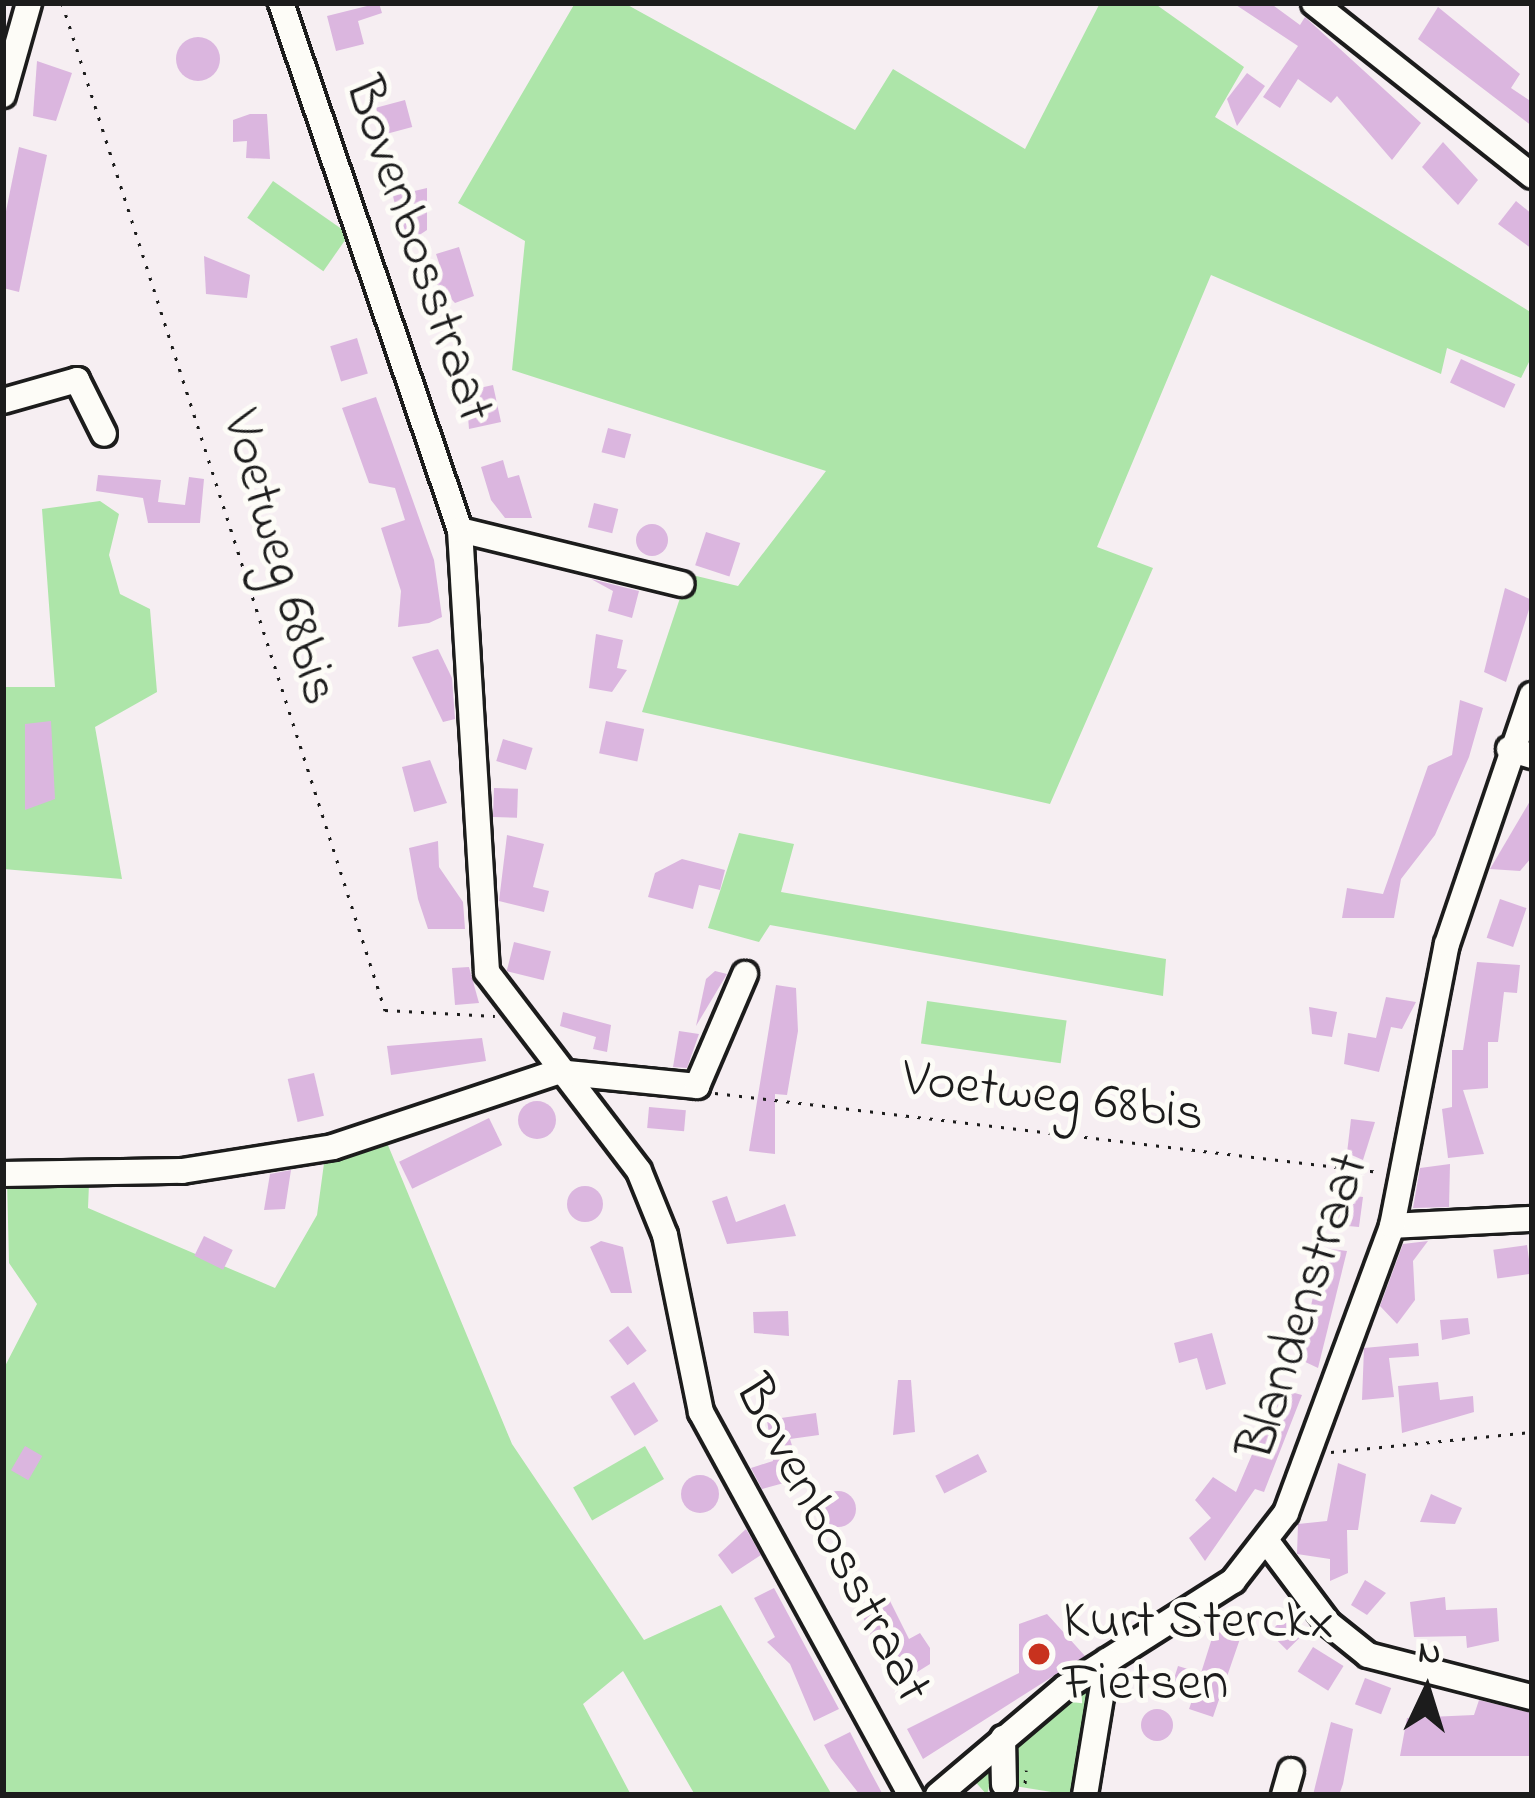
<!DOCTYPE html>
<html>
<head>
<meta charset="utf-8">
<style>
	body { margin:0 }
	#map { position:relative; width:1535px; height:1798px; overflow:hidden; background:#f6eef2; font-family:"Indie Flower",sans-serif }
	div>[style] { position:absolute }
	.green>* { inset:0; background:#ade5a9; transform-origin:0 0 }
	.building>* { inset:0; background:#dbb6df; transform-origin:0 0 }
	.round { border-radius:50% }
	.path>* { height:3px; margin-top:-1.5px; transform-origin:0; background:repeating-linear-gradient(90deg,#1c1c1c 0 3px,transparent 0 12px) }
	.roads { filter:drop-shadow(3px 0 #1c1c1c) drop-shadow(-3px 0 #1c1c1c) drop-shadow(0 3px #1c1c1c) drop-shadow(0 -3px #1c1c1c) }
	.minor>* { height:24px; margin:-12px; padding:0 12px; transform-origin:12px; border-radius:12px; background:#fdfcf7 }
	.dots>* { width:33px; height:33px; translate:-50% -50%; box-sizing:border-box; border:6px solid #fdfcf7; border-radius:50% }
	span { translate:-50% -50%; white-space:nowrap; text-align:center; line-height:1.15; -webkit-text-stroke:10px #fdfcf7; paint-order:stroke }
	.street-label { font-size:54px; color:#1c1c1c }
	.poi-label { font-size:54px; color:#1c1c1c }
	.left { translate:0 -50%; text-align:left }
	.frame { position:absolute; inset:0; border:6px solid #1c1c1c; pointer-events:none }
	.north { position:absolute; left:1367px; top:1630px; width:120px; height:120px; -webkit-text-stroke:9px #fdfcf7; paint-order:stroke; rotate:4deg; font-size:33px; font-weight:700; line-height:48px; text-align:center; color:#1c1c1c }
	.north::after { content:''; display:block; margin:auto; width:42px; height:54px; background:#1c1c1c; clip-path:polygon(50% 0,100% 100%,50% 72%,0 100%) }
</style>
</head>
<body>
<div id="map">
	<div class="green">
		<div style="clip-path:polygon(575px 3px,624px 3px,855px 130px,893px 69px,1025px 149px,1100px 3px,1154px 3px,1244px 67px,1215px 117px,1532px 313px,1532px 356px,1521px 378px,1447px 348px,1441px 374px,1211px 275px,1097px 547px,1153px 568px,1050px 804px,642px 712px,688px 574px,738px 586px,826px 471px,512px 370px,525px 241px,458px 203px)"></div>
		<div style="left:273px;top:181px;width:93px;height:45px;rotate:35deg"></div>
		<div style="clip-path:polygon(100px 501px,119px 514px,109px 555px,120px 594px,150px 609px,157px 692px,95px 727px,122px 879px,3px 869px,3px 687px,55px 687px,42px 509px)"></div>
		<div style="clip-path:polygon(739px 833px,794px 844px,781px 892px,1166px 959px,1163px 996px,770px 925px,759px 942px,708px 928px)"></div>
		<div style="left:927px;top:1001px;width:141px;height:43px;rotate:8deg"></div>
		<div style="clip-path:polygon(385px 1138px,512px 1444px,644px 1640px,721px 1605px,832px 1795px,695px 1795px,623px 1671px,583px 1704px,631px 1795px,3px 1795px,3px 1370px,37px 1304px,9px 1263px,7px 1180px,89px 1184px,88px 1208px,275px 1288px,317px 1215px,325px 1156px)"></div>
		<div style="left:645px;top:1446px;width:38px;height:83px;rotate:60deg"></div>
		<div style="clip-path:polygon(1084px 1688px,1094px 1698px,1070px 1795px,990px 1782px,987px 1795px,972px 1778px)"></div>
	</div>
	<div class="building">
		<div style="clip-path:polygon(379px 3px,382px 13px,358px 21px,364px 44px,336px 51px,327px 16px)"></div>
		<div style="clip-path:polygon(1233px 3px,1270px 3px,1300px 25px,1305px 17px,1421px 123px,1392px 160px,1337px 96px,1331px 103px,1298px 79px,1280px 108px,1263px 97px,1298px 46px)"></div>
		<div style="clip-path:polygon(1438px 7px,1520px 74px,1511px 88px,1532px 102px,1532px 126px,1418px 39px)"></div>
		<div class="round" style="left:176px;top:37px;width:44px;height:44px"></div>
		<div style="clip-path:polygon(37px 61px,72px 73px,56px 121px,33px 116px)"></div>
		<div style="clip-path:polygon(1247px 73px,1265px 86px,1237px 126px,1227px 99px)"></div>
		<div style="left:405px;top:100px;width:28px;height:30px;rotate:75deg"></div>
		<div style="clip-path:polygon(250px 114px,267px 114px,270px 159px,246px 158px,247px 141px,233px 142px,233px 120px)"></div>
		<div style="clip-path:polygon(1443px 142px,1478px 180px,1458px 205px,1422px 167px)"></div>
		<div style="clip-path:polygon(19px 147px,47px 155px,19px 292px,3px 288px,3px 226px)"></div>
		<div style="clip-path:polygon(427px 188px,427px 230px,404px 245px,393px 196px)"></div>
		<div style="clip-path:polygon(1516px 201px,1532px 214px,1532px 249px,1498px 224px)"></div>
		<div style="clip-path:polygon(459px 247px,474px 296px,455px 303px,427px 274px,441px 269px,436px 254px)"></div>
		<div style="clip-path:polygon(204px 256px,250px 275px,247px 298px,206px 294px)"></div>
		<div style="left:357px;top:338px;width:37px;height:28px;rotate:73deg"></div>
		<div style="left:1461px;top:359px;width:60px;height:26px;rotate:25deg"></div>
		<div style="clip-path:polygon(493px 385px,501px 422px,469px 429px,466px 391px)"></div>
		<div style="clip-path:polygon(376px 397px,434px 560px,442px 617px,429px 623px,398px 627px,401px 591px,381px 528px,405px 520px,395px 488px,369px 483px,342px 408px)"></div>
		<div style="left:608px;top:428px;width:24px;height:25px;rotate:15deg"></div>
		<div style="clip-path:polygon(503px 460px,508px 478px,519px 475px,532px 518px,505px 518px,491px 500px,481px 467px)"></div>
		<div style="clip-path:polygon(98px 475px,161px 480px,158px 502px,185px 505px,189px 477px,204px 479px,200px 523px,148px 523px,143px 498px,96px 491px)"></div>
		<div style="left:594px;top:503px;width:25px;height:25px;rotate:14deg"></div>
		<div class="round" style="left:636px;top:524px;width:32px;height:32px"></div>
		<div style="left:706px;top:532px;width:36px;height:35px;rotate:18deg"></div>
		<div style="clip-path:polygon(591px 579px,639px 591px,632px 618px,608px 611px,613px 591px)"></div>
		<div style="clip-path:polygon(1505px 588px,1532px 600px,1506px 682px,1484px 672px)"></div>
		<div style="clip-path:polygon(596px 634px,623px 640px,617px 668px,627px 670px,612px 692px,589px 688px)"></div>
		<div style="clip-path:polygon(438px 649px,452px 678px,455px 719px,443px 722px,412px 657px)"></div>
		<div style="clip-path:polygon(1460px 700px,1483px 708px,1469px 757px,1435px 835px,1401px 879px,1394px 918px,1342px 918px,1347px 888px,1383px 894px,1428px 766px,1452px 755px)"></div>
		<div style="clip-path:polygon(51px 721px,55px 799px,25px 810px,25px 724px)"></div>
		<div style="left:606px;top:721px;width:39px;height:33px;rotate:12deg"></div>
		<div style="left:503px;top:739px;width:31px;height:23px;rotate:17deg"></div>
		<div style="clip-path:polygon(430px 760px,447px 803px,414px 812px,402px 767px)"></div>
		<div style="left:494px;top:788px;width:24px;height:29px;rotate:2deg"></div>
		<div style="clip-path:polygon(1530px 801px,1532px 857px,1520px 871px,1490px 869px)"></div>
		<div style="clip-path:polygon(507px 835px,544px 844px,533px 887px,549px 891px,544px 912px,499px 901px)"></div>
		<div style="clip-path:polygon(438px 841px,439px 867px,463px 902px,465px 929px,428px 929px,418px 899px,409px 848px)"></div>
		<div style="clip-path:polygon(682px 859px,725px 870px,720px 890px,699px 885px,693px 909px,648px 897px,655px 873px)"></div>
		<div style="left:1500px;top:899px;width:28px;height:41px;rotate:19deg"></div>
		<div style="left:514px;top:942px;width:38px;height:30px;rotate:14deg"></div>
		<div style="clip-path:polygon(1477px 962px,1520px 965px,1517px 993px,1504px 992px,1498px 1042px,1488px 1042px,1488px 1088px,1463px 1090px,1484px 1154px,1448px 1158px,1442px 1109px,1452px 1107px,1452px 1050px,1463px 1050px)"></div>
		<div style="clip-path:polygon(469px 967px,479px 1003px,455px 1005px,452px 968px)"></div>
		<div style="clip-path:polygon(715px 971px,727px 974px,696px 1026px,706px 979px)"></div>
		<div style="clip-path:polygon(776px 985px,796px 988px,798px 1031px,787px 1095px,775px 1094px,775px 1154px,749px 1151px)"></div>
		<div style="clip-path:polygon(1386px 997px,1416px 1002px,1402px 1029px,1391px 1027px,1379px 1072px,1344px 1064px,1348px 1033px,1376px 1038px)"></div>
		<div style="clip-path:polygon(1309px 1007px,1337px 1012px,1332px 1037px,1312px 1034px)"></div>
		<div style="clip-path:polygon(563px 1012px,611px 1025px,607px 1052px,593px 1049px,596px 1037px,560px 1026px)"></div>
		<div style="clip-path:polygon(679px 1031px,699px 1034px,687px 1068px,673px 1067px)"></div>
		<div style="clip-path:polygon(482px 1038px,486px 1061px,391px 1075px,387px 1046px)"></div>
		<div style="left:314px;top:1073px;width:44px;height:27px;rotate:77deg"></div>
		<div class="round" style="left:518px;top:1101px;width:38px;height:38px"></div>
		<div style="left:649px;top:1107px;width:37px;height:21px;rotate:5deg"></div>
		<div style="left:489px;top:1118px;width:30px;height:100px;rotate:64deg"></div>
		<div style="clip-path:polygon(1351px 1119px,1375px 1122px,1363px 1160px,1347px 1153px)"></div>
		<div style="clip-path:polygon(1450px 1164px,1449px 1207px,1413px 1208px,1420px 1168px)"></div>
		<div style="clip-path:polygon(291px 1170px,285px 1209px,264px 1210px,270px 1174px)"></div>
		<div class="round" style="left:567px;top:1186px;width:36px;height:36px"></div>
		<div style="clip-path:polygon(1335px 1194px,1363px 1197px,1359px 1227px,1337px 1225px)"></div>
		<div style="clip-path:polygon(727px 1196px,736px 1222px,785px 1204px,796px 1236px,727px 1244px,712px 1201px)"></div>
		<div style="left:204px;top:1236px;width:32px;height:22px;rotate:26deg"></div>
		<div style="clip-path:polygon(601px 1241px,623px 1247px,632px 1293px,611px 1293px,590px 1247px)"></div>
		<div style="clip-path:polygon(1428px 1241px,1413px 1261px,1415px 1300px,1397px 1324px,1380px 1306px,1403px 1244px)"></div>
		<div style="left:1527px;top:1245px;width:29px;height:34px;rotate:82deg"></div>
		<div style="clip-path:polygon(1324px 1248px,1347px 1251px,1318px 1368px,1299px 1359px)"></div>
		<div style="clip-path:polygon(788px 1311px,789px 1336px,754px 1333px,753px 1312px)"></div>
		<div style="clip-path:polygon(1468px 1318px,1470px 1334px,1442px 1340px,1440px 1320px)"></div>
		<div style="left:628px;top:1326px;width:31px;height:24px;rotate:53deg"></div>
		<div style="clip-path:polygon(1212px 1333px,1226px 1384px,1206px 1390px,1197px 1358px,1179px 1363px,1174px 1343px)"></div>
		<div style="clip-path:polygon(1418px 1343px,1419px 1356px,1389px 1358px,1394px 1397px,1362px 1400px,1364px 1348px)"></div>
		<div style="clip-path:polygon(898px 1380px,911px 1380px,915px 1432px,893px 1435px)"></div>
		<div style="left:634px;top:1382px;width:46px;height:28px;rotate:58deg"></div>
		<div style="clip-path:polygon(1438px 1382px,1440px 1400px,1473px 1396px,1474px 1412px,1402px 1433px,1398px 1386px)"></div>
		<div style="clip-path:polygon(1280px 1389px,1302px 1395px,1264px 1492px,1255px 1489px,1205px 1561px,1189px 1538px,1211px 1518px,1195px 1500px,1213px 1477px,1236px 1492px)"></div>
		<div style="clip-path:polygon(816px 1413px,819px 1435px,790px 1439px,802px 1478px,762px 1489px,751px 1468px,773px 1461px,767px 1420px)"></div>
		<div style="left:25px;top:1446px;width:20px;height:28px;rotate:30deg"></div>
		<div style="left:978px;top:1454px;width:20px;height:48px;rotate:63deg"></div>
		<div style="clip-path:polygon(1338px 1463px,1366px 1474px,1358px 1530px,1347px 1530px,1348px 1573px,1330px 1581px,1330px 1559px,1297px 1554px,1298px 1524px,1327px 1521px)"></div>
		<div class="round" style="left:681px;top:1475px;width:38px;height:38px"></div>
		<div class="round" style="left:820px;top:1491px;width:36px;height:36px"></div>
		<div style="clip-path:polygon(1431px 1494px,1462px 1508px,1455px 1524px,1420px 1522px)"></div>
		<div style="clip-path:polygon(746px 1529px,761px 1555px,732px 1574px,718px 1555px)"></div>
		<div style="clip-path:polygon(1365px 1580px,1386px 1593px,1367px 1615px,1351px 1605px)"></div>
		<div style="clip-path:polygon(774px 1588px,839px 1709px,814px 1721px,790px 1664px,767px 1642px,775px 1637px,754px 1598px)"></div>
		<div style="clip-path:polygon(887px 1595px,909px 1639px,920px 1633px,930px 1648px,930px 1664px,893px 1687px,859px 1608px)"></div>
		<div style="clip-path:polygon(1445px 1597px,1446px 1610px,1497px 1608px,1499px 1641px,1467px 1648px,1466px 1636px,1414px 1637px,1410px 1602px)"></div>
		<div style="clip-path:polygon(1047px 1614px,1085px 1656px,923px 1759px,907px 1729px,1019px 1673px,1019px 1624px)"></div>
		<div style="left:1287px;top:1615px;width:25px;height:25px;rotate:45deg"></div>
		<div style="clip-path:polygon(1229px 1629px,1242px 1633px,1213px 1717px,1189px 1709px,1196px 1689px,1173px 1682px,1178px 1666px,1201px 1673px,1213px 1635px)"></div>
		<div style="left:1313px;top:1647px;width:36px;height:29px;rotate:32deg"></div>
		<div style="left:1365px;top:1678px;width:28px;height:28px;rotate:21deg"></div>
		<div style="clip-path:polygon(1479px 1700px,1532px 1713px,1532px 1756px,1400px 1756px,1407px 1718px,1474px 1715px)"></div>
		<div class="round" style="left:1141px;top:1709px;width:32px;height:32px"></div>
		<div style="clip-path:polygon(1331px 1722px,1353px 1729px,1343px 1784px,1339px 1795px,1313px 1795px)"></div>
		<div style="clip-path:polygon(850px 1732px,869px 1769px,883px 1795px,860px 1795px,831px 1758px,824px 1745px)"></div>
	</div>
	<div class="path">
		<div style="left:62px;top:3px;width:1058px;rotate:72.22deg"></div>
		<div style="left:385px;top:1010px;width:110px;rotate:3.1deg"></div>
		<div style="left:715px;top:1093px;width:669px;rotate:6.78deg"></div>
		<div style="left:1331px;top:1452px;width:202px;rotate:-5.7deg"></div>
		<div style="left:1024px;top:1795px;width:25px;rotate:-85deg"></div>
	</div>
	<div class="roads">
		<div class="minor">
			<div style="left:281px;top:3px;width:557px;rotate:71.24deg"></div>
			<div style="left:460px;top:530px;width:443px;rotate:86.5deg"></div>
			<div style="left:487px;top:972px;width:250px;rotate:52.6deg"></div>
			<div style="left:639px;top:1171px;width:69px;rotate:67.9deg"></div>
			<div style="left:665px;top:1235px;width:181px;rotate:78.5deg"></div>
			<div style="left:701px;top:1412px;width:437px;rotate:61.3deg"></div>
			<div style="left:1314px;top:3px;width:278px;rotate:38.4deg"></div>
			<div style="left:3px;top:95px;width:96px;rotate:-74.2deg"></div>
			<div style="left:3px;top:401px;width:77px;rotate:-15.8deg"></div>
			<div style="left:77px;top:380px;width:60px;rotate:63.4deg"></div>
			<div style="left:460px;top:530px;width:228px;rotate:13.7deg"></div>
			<div style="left:1509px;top:749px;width:24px;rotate:17deg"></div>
			<div style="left:3px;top:1174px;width:179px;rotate:-1deg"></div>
			<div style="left:182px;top:1171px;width:153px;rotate:-9deg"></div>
			<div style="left:333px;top:1147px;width:236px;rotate:-18.5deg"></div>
			<div style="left:557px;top:1072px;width:141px;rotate:5.7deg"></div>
			<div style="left:697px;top:1086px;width:122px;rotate:-66.8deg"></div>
			<div style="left:1392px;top:1226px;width:140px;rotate:-2.9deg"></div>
			<div style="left:1268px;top:1543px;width:100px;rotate:53.1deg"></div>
			<div style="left:1328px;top:1623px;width:51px;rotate:38.7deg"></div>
			<div style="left:1368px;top:1655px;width:169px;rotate:14.4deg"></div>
			<div style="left:1003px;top:1738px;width:46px;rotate:88.8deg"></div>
			<div style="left:938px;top:1795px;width:167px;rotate:-40.2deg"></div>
			<div style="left:1066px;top:1687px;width:198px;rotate:-32.4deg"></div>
			<div style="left:1233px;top:1581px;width:86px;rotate:-52.1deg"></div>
			<div style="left:1286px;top:1513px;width:306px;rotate:-69.7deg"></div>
			<div style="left:1392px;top:1226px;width:287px;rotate:-79deg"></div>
			<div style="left:1447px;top:944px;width:263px;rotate:-71.2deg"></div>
			<div style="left:1085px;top:1795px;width:136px;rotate:-80.7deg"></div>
			<div style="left:1284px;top:1795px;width:25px;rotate:-74deg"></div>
		</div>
	</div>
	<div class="dots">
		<div style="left:1039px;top:1654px;background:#c8321e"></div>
	</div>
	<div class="street-label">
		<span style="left:417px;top:250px;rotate:71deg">Bovenbosstraat</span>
		<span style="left:278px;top:558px;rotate:74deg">Voetweg 68bis</span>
		<span style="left:1053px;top:1098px;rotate:7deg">Voetweg 68bis</span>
		<span style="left:1305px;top:1307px;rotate:-72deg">Blandenstraat</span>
		<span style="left:831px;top:1540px;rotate:62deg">Bovenbosstraat</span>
	</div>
	<div class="poi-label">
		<span class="left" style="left:1063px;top:1654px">Kurt Sterckx<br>Fietsen</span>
	</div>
	<div class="frame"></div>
	<div class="north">N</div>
</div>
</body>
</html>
